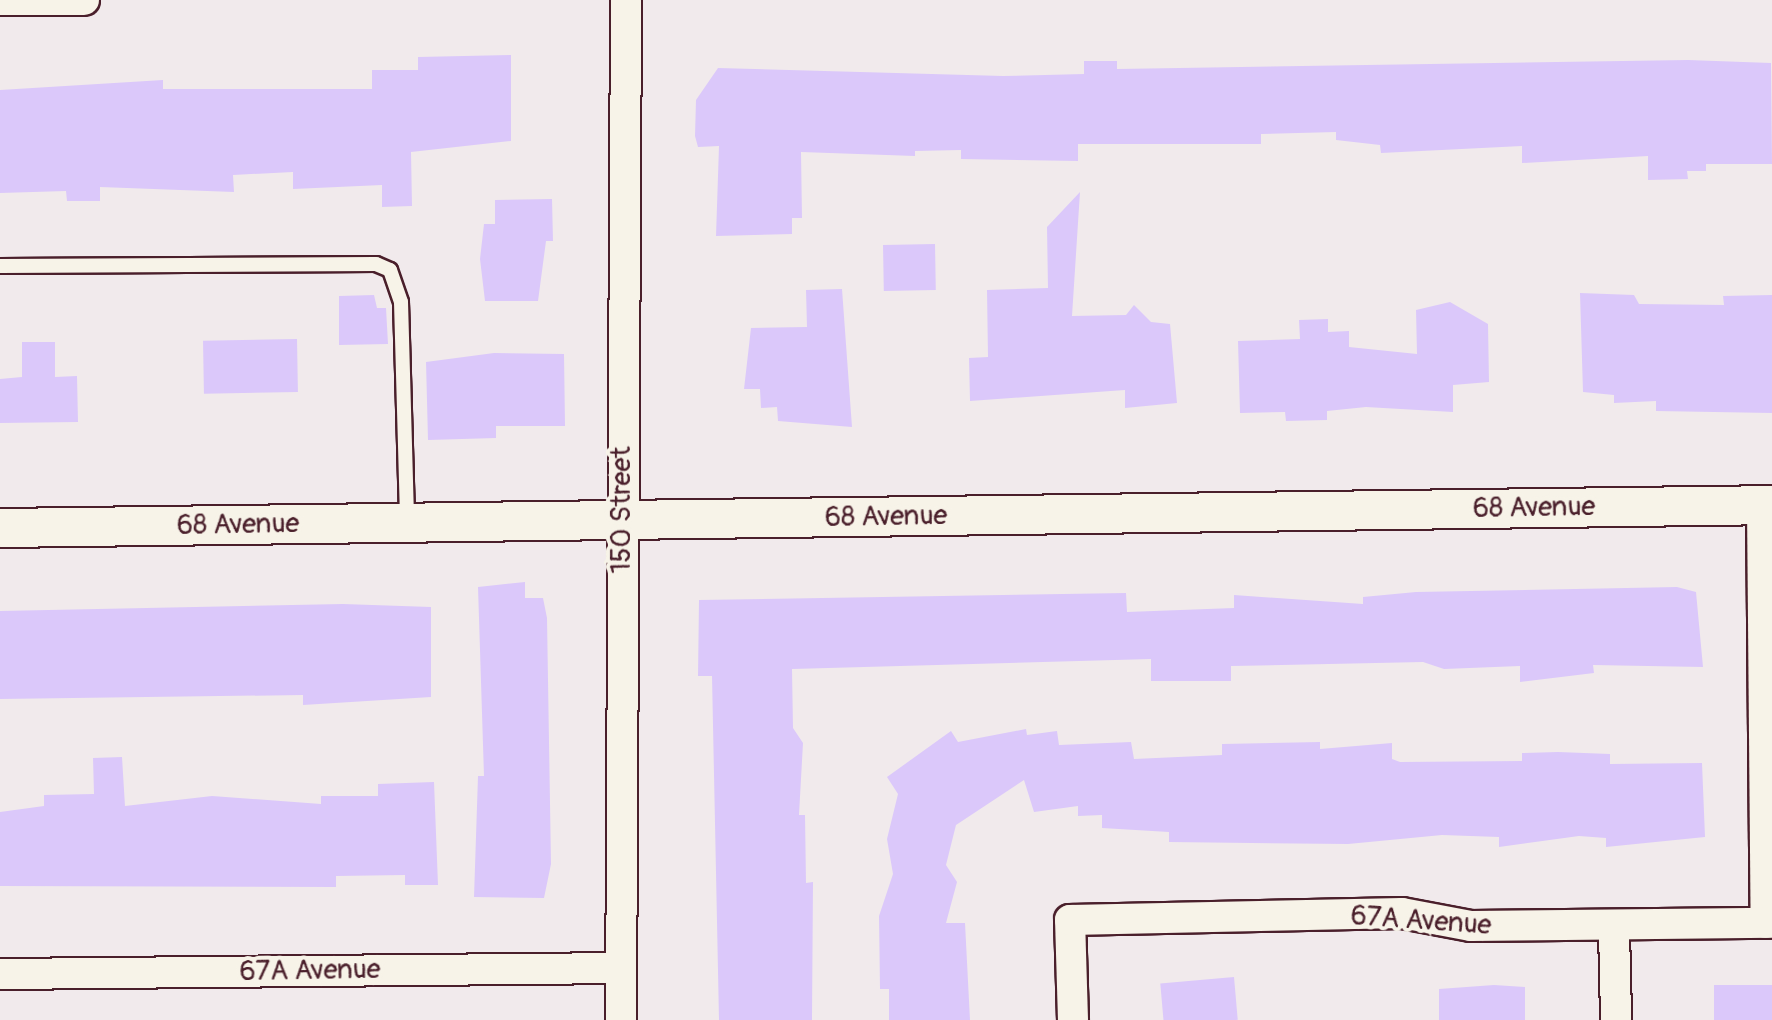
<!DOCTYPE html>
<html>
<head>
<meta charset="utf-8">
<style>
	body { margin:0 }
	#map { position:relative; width:1772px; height:1020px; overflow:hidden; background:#f1eaec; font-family:Pangolin,sans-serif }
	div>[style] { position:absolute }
	.building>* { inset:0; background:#dbc8fa; transform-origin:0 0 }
	.roads { filter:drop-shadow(2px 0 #4a1f2b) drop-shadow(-2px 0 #4a1f2b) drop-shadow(0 2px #4a1f2b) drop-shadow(0 -2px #4a1f2b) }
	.service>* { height:14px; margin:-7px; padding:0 7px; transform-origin:7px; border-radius:7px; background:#f7f3e8 }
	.minor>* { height:30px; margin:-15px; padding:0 15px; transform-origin:15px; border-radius:15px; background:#f7f3e8 }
	.tertiary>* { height:38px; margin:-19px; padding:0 19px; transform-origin:19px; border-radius:19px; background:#f7f3e8 }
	span { translate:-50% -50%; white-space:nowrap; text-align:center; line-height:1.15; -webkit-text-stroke:8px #f7f3e8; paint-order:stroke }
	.street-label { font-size:28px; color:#4a1f2b }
</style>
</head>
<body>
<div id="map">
	<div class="building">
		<div style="clip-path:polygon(511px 55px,511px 141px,411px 152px,412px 206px,382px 207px,382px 185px,293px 189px,293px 172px,233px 175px,234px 192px,100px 187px,100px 201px,67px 201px,66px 191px,0 193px,0 90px,163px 80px,163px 89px,372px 89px,372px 70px,418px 70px,418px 57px)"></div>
		<div style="clip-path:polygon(1688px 60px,1771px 63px,1772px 164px,1706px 164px,1706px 171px,1687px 171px,1688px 179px,1648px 180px,1648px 156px,1522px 163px,1522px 146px,1381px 153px,1380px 145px,1336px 140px,1336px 132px,1261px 134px,1261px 144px,1078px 144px,1078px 161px,961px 159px,961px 150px,915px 151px,915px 156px,801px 152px,802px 218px,792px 218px,792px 234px,716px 236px,719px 146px,698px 147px,695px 136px,696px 100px,718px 68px,1003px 76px,1084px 74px,1084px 61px,1117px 61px,1117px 69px)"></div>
		<div style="clip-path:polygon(1080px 192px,1072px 316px,1126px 315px,1134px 305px,1151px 322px,1170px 324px,1177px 403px,1125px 408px,1125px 390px,970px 401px,969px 358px,988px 357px,987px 290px,1048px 288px,1047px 227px)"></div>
		<div style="clip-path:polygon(552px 199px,553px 241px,546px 241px,538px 301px,485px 301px,480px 259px,484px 224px,495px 224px,495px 200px)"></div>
		<div style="left:935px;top:244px;width:46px;height:52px;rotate:89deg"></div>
		<div style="clip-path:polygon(842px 289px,852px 427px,778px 421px,777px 407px,761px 408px,760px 389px,744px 389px,751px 328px,807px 327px,806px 290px)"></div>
		<div style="clip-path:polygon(1580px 293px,1634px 295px,1639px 304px,1724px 305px,1723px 296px,1772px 295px,1772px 413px,1656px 411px,1656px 401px,1614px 403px,1614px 395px,1583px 392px)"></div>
		<div style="clip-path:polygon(374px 295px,377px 308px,386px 308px,388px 344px,339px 345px,339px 296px)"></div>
		<div style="clip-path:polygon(1450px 302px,1488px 324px,1489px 382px,1453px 385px,1453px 412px,1366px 407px,1327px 411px,1327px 420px,1286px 421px,1285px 412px,1240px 413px,1238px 341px,1300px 339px,1299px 320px,1328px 319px,1328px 332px,1349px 331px,1349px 347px,1417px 354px,1416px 310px)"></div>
		<div style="left:297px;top:339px;width:53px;height:94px;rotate:89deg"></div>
		<div style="clip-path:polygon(22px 342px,55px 342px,55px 377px,77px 376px,78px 422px,0 423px,0 379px,22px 377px)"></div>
		<div style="clip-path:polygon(494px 353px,564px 354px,565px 426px,496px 426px,496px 438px,428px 440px,426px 362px)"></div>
		<div style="clip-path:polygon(525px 582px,525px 598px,543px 598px,547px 618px,551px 864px,544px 898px,474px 897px,478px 776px,484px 776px,478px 587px)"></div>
		<div style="clip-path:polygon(1677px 587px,1696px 592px,1703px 667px,1593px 665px,1594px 673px,1520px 682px,1520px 666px,1444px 669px,1423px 662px,1231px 666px,1231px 681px,1151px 681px,1151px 659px,792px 669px,793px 728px,803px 743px,799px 815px,805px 815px,806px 883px,813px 882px,812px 1020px,719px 1020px,712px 676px,698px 676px,699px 600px,1126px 593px,1127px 612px,1234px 608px,1234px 595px,1363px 604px,1363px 597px,1416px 592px)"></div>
		<div style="clip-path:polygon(343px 604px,431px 607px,431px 697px,303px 705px,303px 695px,0 699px,0 611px)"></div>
		<div style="clip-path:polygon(1026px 729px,1027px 735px,1057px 731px,1059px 745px,1131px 742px,1134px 759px,1222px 755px,1222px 744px,1320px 742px,1320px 749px,1392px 743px,1392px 759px,1400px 762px,1522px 761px,1522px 753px,1558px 752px,1610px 754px,1610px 764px,1702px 763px,1705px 837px,1606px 847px,1606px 838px,1579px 836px,1499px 847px,1499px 837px,1442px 835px,1348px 844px,1169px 842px,1169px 832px,1102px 828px,1102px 815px,1078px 816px,1078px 806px,1034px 812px,1024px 780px,956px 825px,946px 865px,957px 882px,946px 923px,965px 923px,970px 1020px,889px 1020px,889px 989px,880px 989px,879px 916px,893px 874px,887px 839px,898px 794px,887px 777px,951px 731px,958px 742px)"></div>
		<div style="clip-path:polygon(122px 757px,125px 806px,212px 796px,321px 804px,321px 796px,378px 796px,378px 784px,434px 782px,438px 885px,405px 885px,405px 875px,336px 876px,336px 887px,0 886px,0 812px,44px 806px,44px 795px,94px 794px,93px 758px)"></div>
		<div style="left:1234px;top:977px;width:43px;height:74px;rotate:85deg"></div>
		<div style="clip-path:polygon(1494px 985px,1525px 987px,1525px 1020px,1439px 1020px,1439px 989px)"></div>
		<div style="left:1772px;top:985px;width:35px;height:58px;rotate:90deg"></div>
	</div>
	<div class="roads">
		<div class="service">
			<div style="left:0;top:266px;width:376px;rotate:-0.3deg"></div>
			<div style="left:376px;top:264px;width:15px;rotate:23deg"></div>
			<div style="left:390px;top:270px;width:34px;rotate:71deg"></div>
			<div style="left:401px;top:302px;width:218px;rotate:88.4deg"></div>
		</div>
		<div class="minor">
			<div style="left:0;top:0;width:84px"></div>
			<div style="left:1762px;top:505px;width:418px;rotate:89.5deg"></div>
			<div style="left:1614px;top:929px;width:91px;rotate:88.7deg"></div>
			<div style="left:0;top:974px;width:620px;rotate:-0.55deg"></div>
			<div style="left:621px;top:1020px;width:1020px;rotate:-89.72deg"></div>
			<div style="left:1073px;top:1020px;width:100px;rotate:-91.7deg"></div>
			<div style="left:1070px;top:920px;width:332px;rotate:-1.2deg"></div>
			<div style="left:1402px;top:913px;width:70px;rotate:10.7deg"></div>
			<div style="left:1471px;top:926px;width:301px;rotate:-0.6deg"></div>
		</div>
		<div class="tertiary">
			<div style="left:0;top:528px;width:1772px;rotate:-0.74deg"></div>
		</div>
	</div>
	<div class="street-label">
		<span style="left:1534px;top:508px;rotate:-1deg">68 Avenue</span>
		<span style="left:622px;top:510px;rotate:-90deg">150 Street</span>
		<span style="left:886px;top:517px;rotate:-1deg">68 Avenue</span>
		<span style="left:238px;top:525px;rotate:-1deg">68 Avenue</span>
		<span style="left:1421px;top:921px;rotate:4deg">67A Avenue</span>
		<span style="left:310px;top:971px;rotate:-1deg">67A Avenue</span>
	</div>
</div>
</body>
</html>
